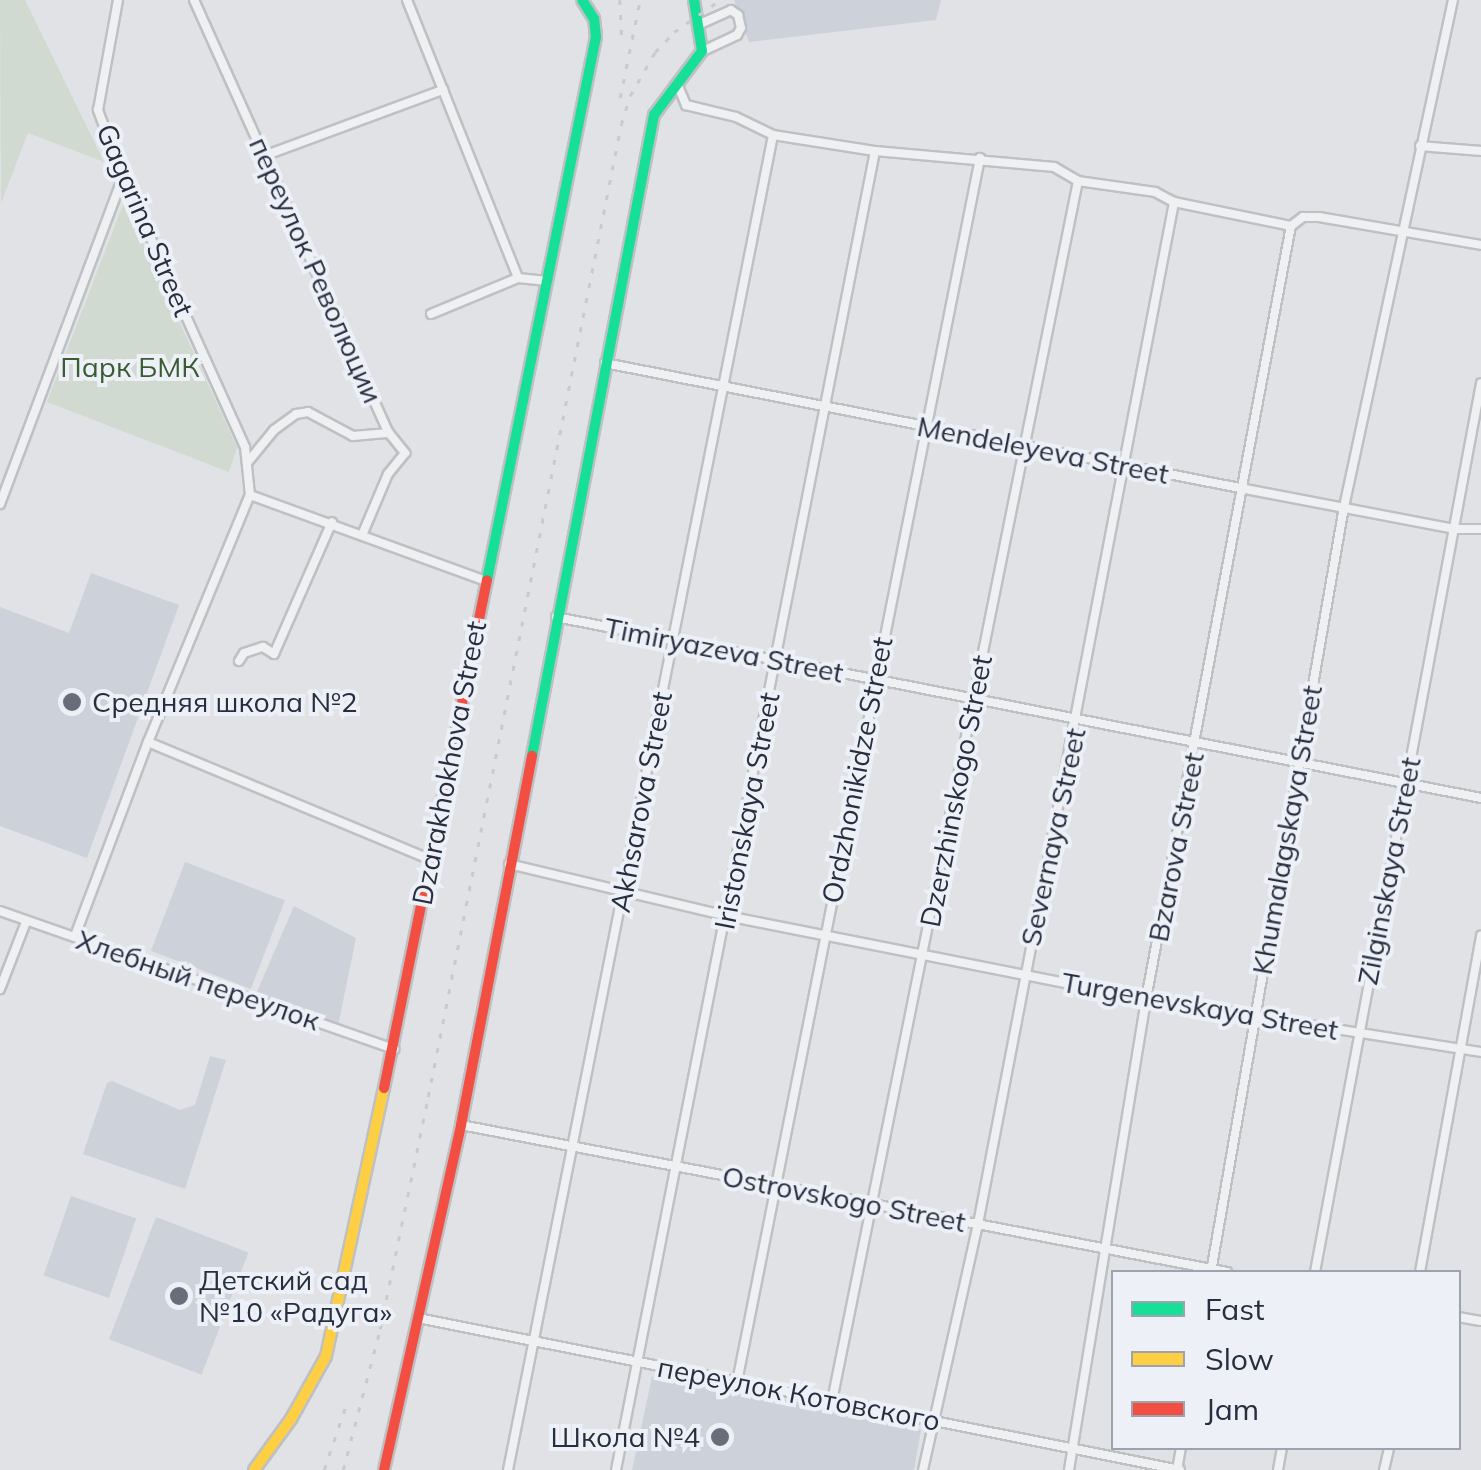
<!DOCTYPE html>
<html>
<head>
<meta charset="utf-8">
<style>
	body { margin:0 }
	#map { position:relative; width:1481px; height:1470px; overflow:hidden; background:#e0e2e6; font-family:Mulish,sans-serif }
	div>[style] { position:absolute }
	.built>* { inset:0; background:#cdd1d9; transform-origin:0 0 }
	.green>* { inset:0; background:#d0dad0 }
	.roads { filter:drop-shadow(2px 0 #bec0c4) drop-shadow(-2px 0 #bec0c4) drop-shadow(0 2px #bec0c4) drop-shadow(0 -2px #bec0c4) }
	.street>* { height:8px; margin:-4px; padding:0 4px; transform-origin:4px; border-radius:4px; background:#eff0f2 }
	.fast>* { height:10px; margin:-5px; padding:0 5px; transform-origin:5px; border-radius:5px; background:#16e098 }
	.slow>* { height:10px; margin:-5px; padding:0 5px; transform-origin:5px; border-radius:5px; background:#ffcf43 }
	.jam>* { height:10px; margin:-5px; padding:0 5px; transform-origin:5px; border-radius:5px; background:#f24e42 }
	.rail>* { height:2.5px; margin-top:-1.25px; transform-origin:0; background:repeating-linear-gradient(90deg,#c8cacd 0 5px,transparent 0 15px) }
	.dots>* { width:28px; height:28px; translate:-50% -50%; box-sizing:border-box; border:5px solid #edf0f6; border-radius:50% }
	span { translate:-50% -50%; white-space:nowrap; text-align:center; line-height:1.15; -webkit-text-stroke:8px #edf0f6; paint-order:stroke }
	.street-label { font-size:28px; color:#262f40 }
	.park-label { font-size:28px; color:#395c33 }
	.poi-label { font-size:28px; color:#262f40 }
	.left { translate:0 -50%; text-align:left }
	.right { translate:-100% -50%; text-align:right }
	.legend { position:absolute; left:1111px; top:1270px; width:350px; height:180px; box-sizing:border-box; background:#edf0f6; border:2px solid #9da3ad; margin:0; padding:12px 18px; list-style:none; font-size:30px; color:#262f40 }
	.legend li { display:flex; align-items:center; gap:20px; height:50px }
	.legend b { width:50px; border:2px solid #9da3ad }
</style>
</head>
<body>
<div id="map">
	<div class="built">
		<div style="clip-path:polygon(734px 0,941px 0,936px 20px,749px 42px)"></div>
		<div style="clip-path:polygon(91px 573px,179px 605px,87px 858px,0 826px,0 607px,69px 633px)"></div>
		<div style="left:185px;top:862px;width:107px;height:95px;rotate:21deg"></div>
		<div style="clip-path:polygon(294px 906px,356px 938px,338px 1026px,256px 994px)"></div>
		<div style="clip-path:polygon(210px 1056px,226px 1060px,185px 1189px,83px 1154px,107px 1083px,112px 1081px,180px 1110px,195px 1105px)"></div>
		<div style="left:71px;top:1196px;width:69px;height:84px;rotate:19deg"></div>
		<div style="left:156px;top:1217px;width:99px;height:131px;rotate:21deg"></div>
		<div style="clip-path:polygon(652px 1377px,806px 1403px,805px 1411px,807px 1408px,921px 1430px,914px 1470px,632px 1470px)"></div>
	</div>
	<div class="green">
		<div style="clip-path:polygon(0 0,25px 0,104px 162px,28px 133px,1px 203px)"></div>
		<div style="clip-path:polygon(124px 202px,237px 447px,229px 472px,47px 402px)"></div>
	</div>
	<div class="roads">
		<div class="street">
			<div style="left:194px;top:0;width:475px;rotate:65.8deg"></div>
			<div style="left:389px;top:433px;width:26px;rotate:51deg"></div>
			<div style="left:405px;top:453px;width:27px;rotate:129deg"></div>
			<div style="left:388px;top:474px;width:64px;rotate:113deg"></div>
			<div style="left:407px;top:0;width:299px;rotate:68.2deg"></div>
			<div style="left:518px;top:278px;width:27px;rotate:6deg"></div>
			<div style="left:700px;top:24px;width:34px;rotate:-24deg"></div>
			<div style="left:731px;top:10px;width:9px;rotate:36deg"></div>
			<div style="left:738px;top:15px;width:13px;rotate:77deg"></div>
			<div style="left:741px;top:28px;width:8px;rotate:120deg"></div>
			<div style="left:737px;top:35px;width:38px;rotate:155deg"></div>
			<div style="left:678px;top:86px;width:21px;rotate:67deg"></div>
			<div style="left:686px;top:105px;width:51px;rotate:13.5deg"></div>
			<div style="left:736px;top:117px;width:41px;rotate:25.9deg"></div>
			<div style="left:773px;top:135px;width:103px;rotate:8.9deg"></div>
			<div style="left:875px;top:151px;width:180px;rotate:5.1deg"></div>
			<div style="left:1054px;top:167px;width:28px;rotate:30deg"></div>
			<div style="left:1078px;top:181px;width:78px;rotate:8.1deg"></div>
			<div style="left:1155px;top:192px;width:21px;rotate:28deg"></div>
			<div style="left:1174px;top:202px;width:119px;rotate:11.6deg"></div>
			<div style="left:1291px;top:226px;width:15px;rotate:-37deg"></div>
			<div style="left:1303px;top:217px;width:16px"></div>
			<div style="left:1319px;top:217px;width:164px;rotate:9.8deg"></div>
			<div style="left:1420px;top:146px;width:61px;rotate:4.7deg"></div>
			<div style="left:266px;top:155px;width:189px;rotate:-20.2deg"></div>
			<div style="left:431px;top:314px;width:94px;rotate:-22.5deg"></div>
			<div style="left:605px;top:363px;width:647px;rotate:11.14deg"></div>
			<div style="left:1240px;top:488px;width:218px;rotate:10.8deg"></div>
			<div style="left:1454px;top:529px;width:27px"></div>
			<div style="left:247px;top:463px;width:43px;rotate:-50.7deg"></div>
			<div style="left:274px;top:430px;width:27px;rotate:-36deg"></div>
			<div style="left:296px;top:414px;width:12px;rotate:-9deg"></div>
			<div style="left:308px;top:412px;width:51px;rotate:28.1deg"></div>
			<div style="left:353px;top:436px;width:36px;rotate:-5deg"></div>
			<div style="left:250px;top:495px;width:249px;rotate:20deg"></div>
			<div style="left:0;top:504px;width:349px;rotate:-69.4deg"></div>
			<div style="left:556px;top:617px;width:943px;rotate:11.07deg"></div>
			<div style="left:239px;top:661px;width:9px;rotate:-58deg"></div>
			<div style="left:244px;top:653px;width:20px;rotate:-18deg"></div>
			<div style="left:263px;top:647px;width:13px;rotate:32deg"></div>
			<div style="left:274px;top:654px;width:144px;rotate:-66.3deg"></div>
			<div style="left:148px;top:742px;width:307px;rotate:22.6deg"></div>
			<div style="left:509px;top:864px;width:224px;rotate:13.4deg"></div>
			<div style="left:727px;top:916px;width:427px;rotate:11.2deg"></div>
			<div style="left:1146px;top:999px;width:339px;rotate:9deg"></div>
			<div style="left:0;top:911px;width:418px;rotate:19.3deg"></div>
			<div style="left:75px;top:936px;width:207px;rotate:-69.4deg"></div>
			<div style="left:148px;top:742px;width:267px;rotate:-67.6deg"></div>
			<div style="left:250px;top:495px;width:48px;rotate:-95.9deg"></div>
			<div style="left:245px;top:447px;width:296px;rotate:-114.3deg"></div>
			<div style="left:123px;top:177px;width:72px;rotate:-110.5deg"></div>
			<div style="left:98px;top:110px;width:112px;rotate:-79.7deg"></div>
			<div style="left:0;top:989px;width:72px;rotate:-68.8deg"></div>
			<div style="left:461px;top:1125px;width:780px;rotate:10.86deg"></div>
			<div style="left:1211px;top:1272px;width:776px;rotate:-80.14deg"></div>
			<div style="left:1344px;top:507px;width:519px;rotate:-77.87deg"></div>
			<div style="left:1315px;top:1272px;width:904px;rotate:-79.42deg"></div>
			<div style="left:1420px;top:1272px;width:342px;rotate:-79.7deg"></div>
			<div style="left:1458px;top:1317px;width:23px;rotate:10deg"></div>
			<div style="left:418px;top:1318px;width:777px;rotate:11.28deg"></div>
			<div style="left:737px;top:1382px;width:1248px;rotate:-78.77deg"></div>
			<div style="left:832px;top:1401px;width:1245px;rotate:-78.6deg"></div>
			<div style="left:508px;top:1470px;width:1361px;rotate:-78.77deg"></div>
			<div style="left:616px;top:1470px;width:1344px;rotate:-78.89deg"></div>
			<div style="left:923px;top:1470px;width:252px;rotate:-77.4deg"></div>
			<div style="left:978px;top:1224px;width:1041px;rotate:-79.14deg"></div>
			<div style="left:1069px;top:1470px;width:477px;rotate:-80.7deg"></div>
			<div style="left:1146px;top:999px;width:786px;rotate:-79.38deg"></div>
			<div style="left:1177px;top:1470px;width:22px;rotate:-80deg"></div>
			<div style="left:1278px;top:1470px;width:22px;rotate:-80deg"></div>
			<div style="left:1384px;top:1470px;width:23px;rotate:-77deg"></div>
		</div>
		<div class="fast">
			<div style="left:487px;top:580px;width:554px;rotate:-78.65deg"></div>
			<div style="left:596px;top:37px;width:18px;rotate:-96deg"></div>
			<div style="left:594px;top:19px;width:22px;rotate:-122deg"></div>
			<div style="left:532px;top:756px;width:653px;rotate:-79.22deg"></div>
			<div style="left:654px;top:115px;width:80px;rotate:-53.1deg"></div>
			<div style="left:702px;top:51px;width:52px;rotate:-98.9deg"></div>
		</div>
		<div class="slow">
			<div style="left:254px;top:1470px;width:63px;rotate:-54deg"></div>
			<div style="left:291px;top:1419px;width:72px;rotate:-60.9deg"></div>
			<div style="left:326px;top:1356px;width:274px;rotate:-77.8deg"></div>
		</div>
		<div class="jam">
			<div style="left:384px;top:1088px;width:518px;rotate:-78.54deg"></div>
			<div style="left:384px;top:1470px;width:353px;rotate:-77.4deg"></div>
			<div style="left:461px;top:1125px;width:376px;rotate:-79.1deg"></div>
		</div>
	</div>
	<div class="rail">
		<div style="left:620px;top:0;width:40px;rotate:87.1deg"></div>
		<div style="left:620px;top:98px;width:100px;rotate:-78.5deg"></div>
		<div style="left:324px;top:1470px;width:72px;rotate:-71.3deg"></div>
		<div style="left:343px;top:1470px;width:146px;rotate:-75.3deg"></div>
		<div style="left:380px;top:1329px;width:237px;rotate:-78.3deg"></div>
		<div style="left:428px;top:1097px;width:991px;rotate:-78.77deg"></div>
		<div style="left:621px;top:125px;width:30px;rotate:-73deg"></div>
		<div style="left:630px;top:96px;width:51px;rotate:-60.4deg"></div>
		<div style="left:655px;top:52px;width:28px;rotate:-46deg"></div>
		<div style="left:674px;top:32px;width:56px;rotate:-34.8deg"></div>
	</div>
	<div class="dots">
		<div style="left:72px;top:702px;background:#676e7a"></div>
		<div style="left:179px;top:1296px;background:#676e7a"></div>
		<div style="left:720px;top:1437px;background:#676e7a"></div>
	</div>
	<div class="street-label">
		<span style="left:145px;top:220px;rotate:67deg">Gagarina Street</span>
		<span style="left:316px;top:270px;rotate:66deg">переулок Революции</span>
		<span style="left:1043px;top:450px;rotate:11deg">Mendeleyeva Street</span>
		<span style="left:724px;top:650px;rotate:11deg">Timiryazeva Street</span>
		<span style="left:449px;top:763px;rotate:-79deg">Dzarakhokhova Street</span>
		<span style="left:857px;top:770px;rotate:-79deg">Ordzhonikidze Street</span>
		<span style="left:956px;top:791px;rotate:-79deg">Dzerzhinskogo Street</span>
		<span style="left:641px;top:802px;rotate:-79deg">Akhsarova Street</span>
		<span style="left:747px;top:811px;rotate:-79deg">Iristonskaya Street</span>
		<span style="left:1287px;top:830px;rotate:-80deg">Khumalagskaya Street</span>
		<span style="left:1053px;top:837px;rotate:-78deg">Severnaya Street</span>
		<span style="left:1176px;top:847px;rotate:-79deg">Bzarova Street</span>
		<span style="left:1389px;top:871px;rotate:-79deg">Zilginskaya Street</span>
		<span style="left:198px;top:980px;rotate:19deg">Хлебный переулок</span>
		<span style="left:1200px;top:1006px;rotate:10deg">Turgenevskaya Street</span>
		<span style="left:844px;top:1199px;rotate:11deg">Ostrovskogo Street</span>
		<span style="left:799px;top:1394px;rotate:11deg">переулок Котовского</span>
	</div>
	<div class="park-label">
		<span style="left:130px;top:367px">Парк БМК</span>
	</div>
	<div class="poi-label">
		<span class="left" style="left:92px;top:702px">Средняя школа №2</span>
		<span class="left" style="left:199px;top:1296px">Детский сад<br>№10 «Радуга»</span>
		<span class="right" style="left:700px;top:1437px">Школа №4</span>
	</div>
	<ul class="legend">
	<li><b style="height:12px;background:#16e098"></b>Fast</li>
	<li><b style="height:12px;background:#ffcf43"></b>Slow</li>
	<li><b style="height:12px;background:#f24e42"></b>Jam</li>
	</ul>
</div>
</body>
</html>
